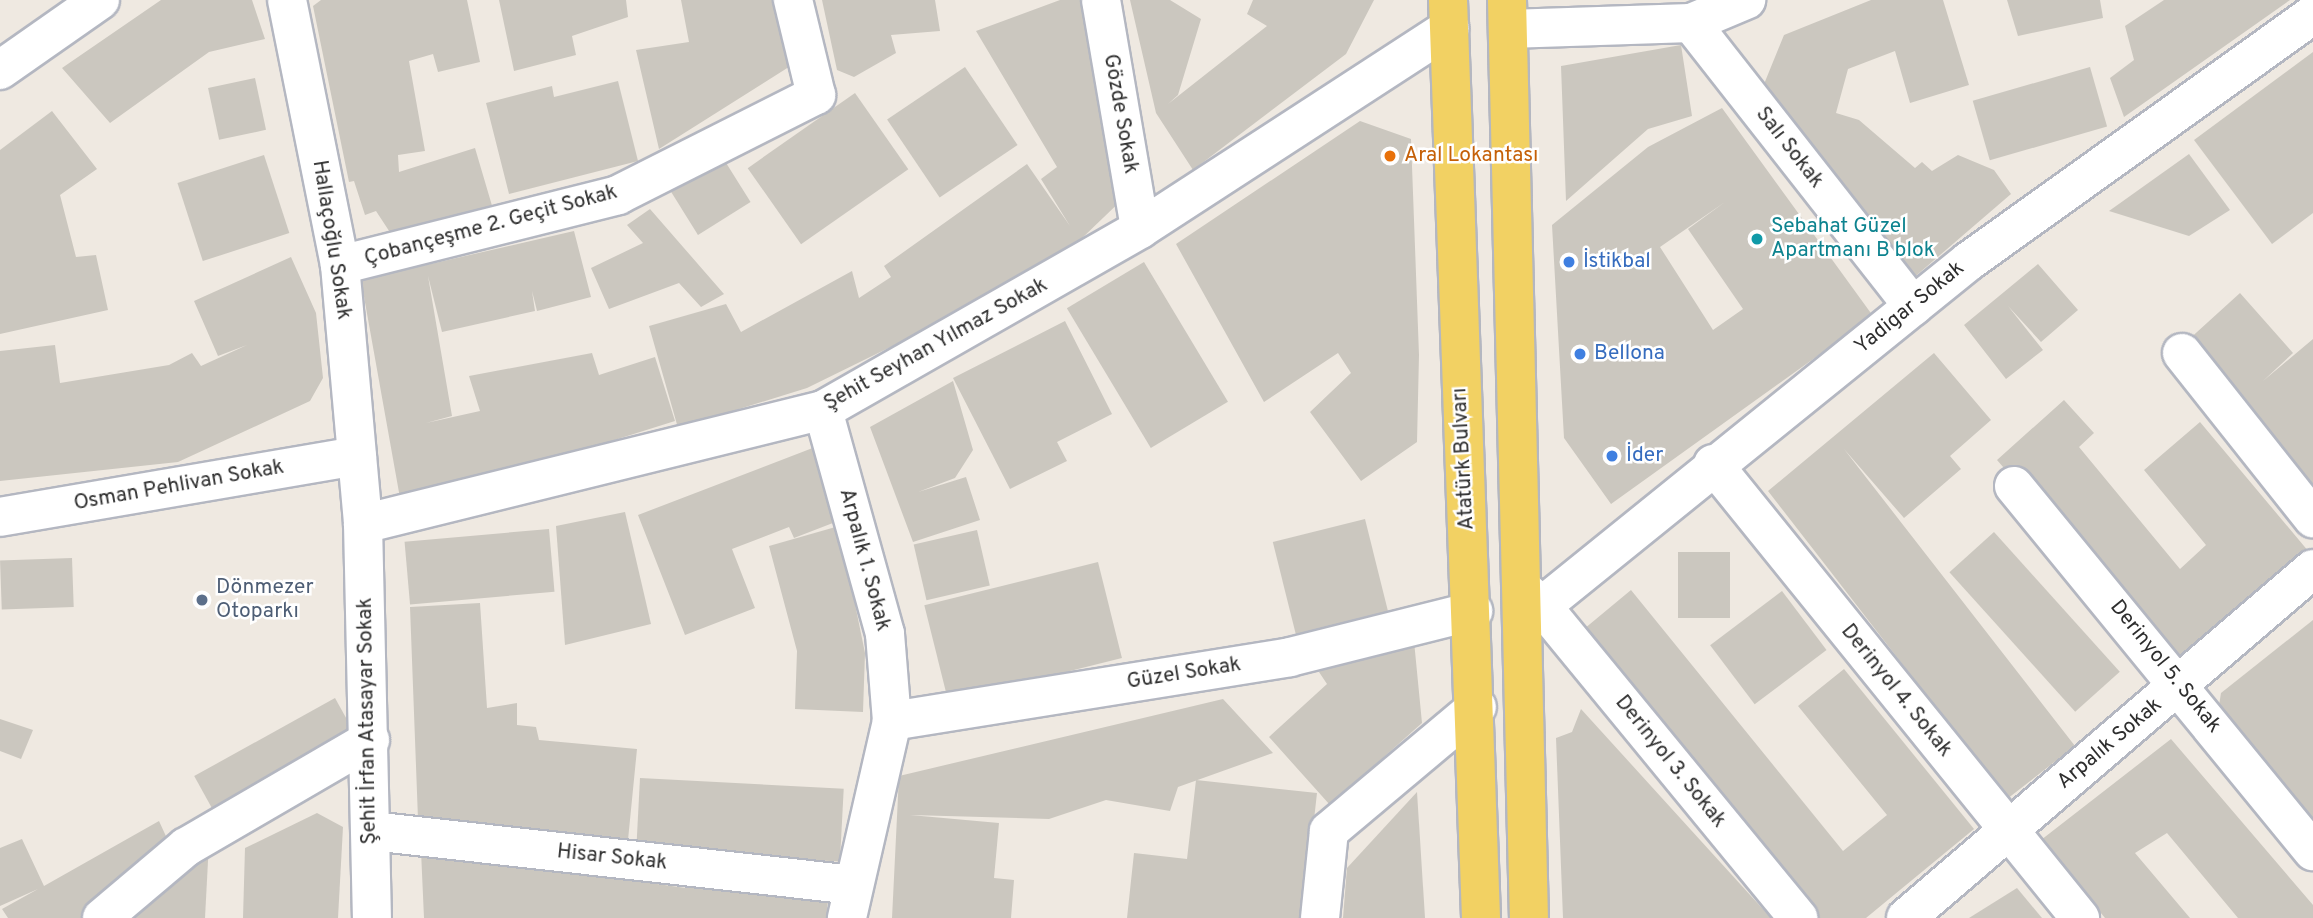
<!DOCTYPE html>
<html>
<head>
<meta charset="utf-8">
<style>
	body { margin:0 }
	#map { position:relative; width:2313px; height:918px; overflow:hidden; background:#efe9e1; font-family:Overpass,sans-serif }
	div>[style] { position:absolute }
	.building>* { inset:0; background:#cbc7bf; transform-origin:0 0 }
	.roads { filter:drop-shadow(2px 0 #b4b7c1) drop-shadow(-2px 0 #b4b7c1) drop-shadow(0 2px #b4b7c1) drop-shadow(0 -2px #b4b7c1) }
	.street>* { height:38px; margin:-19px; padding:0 19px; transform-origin:19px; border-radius:19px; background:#fff }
	.primary>* { height:38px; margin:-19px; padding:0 19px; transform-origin:19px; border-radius:19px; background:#f2d163 }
	.dots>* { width:19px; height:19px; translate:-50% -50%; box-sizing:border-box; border:4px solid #fff; border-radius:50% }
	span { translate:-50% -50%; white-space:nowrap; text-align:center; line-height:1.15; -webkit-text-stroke:5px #fff; paint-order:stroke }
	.street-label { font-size:21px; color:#2e2e2e }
	.food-label { font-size:21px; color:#c56008 }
	.left { translate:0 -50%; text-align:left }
	.culture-label { font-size:21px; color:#0d838f }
	.shop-label { font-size:21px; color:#366cbe }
	.service-label { font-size:21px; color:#4e5e75 }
</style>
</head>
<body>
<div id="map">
	<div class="building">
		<div style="clip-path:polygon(161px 0,252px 0,265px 39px,209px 52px,110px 123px,62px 68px)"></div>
		<div style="clip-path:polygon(321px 0,467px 0,480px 62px,438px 72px,433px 54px,409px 61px,425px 151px,398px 155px,399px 172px,475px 148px,493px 209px,395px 240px,376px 211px,365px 215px,354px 181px,349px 182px,313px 6px)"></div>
		<div style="clip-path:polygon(499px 0,626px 0,628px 17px,572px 36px,576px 55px,514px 71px)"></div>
		<div style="clip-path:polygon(681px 0,781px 0,792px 65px,659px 149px,636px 50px,689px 42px)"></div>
		<div style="clip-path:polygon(822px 0,935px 0,940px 31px,891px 35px,896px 53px,854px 77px,837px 70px)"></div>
		<div style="clip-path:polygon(1060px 0,1083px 0,1129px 193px,1079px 241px,923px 331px,807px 388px,678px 428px,649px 326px,726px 304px,741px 332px,852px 271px,859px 298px,891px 277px,884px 266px,1027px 164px,1070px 226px,1041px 179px,1057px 167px,976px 31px)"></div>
		<div style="clip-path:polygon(1130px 0,1170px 0,1201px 19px,1178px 95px,1168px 104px,1267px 26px,1247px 14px,1253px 0,1374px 0,1346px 54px,1193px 170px,1156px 113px)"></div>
		<div style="clip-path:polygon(1871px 0,1943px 0,1969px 85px,1910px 103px,1895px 51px,1848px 69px,1836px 113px,1859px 120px,1915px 168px,1922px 162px,1932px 171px,1958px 155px,1994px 170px,2011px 194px,1911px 280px,1762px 89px,1784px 35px)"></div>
		<div style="clip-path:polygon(2007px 0,2100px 0,2103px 18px,2018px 36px)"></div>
		<div style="clip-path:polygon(2164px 0,2290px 0,2124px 117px,2110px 78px,2134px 60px,2125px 26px)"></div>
		<div style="clip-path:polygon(1681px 45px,1692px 116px,1648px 129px,1566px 201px,1561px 66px)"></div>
		<div style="clip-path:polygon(2313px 52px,2313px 213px,2272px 244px,2194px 140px)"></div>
		<div style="left:965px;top:67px;width:94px;height:94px;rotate:56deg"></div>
		<div style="left:2090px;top:67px;width:62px;height:122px;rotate:74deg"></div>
		<div style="left:255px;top:78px;width:53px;height:48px;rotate:78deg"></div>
		<div style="clip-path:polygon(618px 81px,638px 161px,509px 194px,486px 103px,552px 86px,554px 97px)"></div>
		<div style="left:855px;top:93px;width:93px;height:131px;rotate:55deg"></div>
		<div style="clip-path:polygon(evenodd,1722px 108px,1873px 316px,1611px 504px,1564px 438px,1552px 225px,1648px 147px,1722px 108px,1725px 202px,1688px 229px,1743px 309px,1713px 330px,1660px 247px,1725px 202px)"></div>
		<div style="clip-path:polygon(52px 111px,97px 169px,60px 195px,76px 257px,96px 255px,108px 310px,0 334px,0 150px)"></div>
		<div style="clip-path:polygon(1360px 121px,1411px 139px,1419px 355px,1417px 442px,1361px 481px,1310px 412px,1351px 373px,1338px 353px,1264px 402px,1176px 244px)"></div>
		<div style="clip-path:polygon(2189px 154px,2230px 210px,2189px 236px,2109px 211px)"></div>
		<div style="left:264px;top:155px;width:82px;height:91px;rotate:72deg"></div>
		<div style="left:723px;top:158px;width:52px;height:62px;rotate:58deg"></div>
		<div style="clip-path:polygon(650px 209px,724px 294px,701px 307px,679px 283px,609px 309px,591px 268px,643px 243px,627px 225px)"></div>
		<div style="clip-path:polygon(574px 231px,591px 297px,537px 311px,532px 291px,535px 311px,442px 332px,428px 276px,452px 416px,426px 423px,480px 411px,469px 376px,592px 353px,599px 375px,655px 357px,675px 421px,500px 476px,400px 498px,361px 280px)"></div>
		<div style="clip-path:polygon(291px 257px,316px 313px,323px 378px,310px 401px,178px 462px,0 481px,0 351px,55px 345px,60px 383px,169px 365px,192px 353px,201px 366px,247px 345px,218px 356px,194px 301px)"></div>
		<div style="left:1144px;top:262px;width:163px;height:90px;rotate:59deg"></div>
		<div style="clip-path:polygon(2038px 264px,2078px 310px,2041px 342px,2008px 306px,2043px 350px,2006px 379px,1964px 325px)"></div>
		<div style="clip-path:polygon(2240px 293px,2293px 353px,2263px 381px,2313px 339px,2313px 493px,2186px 342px)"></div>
		<div style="clip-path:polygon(1065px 321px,1112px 414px,1057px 442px,1067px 461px,1010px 489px,953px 378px)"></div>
		<div style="clip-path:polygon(1934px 353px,1991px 420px,1950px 456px,1961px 469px,1904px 518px,1844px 449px,2075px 746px,2007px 799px,1768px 491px)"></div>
		<div style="clip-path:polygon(953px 381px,973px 450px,955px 478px,918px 492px,966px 477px,980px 520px,913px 542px,870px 427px)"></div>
		<div style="clip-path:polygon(2064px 400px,2094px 433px,2079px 447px,2180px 569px,2206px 545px,2144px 470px,2200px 422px,2309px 552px,2177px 668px,1997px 460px)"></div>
		<div style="clip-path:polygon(823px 444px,851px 516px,794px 538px,789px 527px,732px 549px,755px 608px,685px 635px,638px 515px)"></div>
		<div style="clip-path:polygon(625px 512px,651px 624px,565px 645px,556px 526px)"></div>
		<div style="left:1365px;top:519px;width:96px;height:95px;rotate:76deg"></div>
		<div style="clip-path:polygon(839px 526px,865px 653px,863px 712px,795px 709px,797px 651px,769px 546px)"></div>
		<div style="left:549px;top:529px;width:63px;height:145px;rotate:85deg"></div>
		<div style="left:977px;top:530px;width:57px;height:65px;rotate:77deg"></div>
		<div style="left:1994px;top:532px;width:188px;height:60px;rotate:48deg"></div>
		<div style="left:1678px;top:552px;width:52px;height:66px"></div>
		<div style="left:72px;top:558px;width:49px;height:72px;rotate:88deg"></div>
		<div style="left:1098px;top:562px;width:99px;height:179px;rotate:76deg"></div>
		<div style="clip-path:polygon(1631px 590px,1843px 851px,1887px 815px,1798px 706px,1844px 669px,1974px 829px,1866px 918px,1818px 918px,1584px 629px)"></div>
		<div style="left:1782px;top:591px;width:74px;height:90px;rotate:53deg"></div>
		<div style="clip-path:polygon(480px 603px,487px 708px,517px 703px,517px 725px,536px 727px,539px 740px,637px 749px,628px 840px,418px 819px,410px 607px)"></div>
		<div style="clip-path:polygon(2313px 620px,2313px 829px,2218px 712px,2221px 693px)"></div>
		<div style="clip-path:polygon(1414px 641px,1422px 723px,1330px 805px,1269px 737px,1327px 684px,1319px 672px,1334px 657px)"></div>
		<div style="left:335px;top:698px;width:39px;height:161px;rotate:61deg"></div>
		<div style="clip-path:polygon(1223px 699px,1273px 753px,1178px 787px,1170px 811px,1106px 800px,1049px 819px,910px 815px,999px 823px,994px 878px,1014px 880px,1011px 918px,892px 918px,899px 776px)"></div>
		<div style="clip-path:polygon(1581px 709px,1771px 918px,1563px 918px,1556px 738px,1572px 732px)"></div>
		<div style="clip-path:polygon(0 719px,33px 730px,21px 759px,0 751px)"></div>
		<div style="clip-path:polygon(2171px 739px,2313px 905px,2313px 918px,2238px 918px,2167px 833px,2135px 853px,2190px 918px,2105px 918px,2041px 840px)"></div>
		<div style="left:640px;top:778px;width:204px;height:73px;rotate:3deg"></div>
		<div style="clip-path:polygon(1196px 780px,1317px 793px,1303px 918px,1127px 918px,1134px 853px,1187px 859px)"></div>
		<div style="clip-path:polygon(1417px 792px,1425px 918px,1343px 918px,1347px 868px)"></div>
		<div style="clip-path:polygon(317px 813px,343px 827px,338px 918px,243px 918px,245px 848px)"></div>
		<div style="clip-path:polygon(159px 821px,170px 845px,83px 918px,8px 918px,2px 909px,38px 889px,0 906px,0 848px,22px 839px,44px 886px)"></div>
		<div style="clip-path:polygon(209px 842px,205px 918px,128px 918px)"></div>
		<div style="clip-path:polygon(421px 851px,686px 888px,687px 875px,829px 893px,826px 918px,424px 918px)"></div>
		<div style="clip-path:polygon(2017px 888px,2042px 918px,1969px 918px)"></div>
	</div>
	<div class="roads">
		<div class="street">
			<div style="left:287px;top:0;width:270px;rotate:78.7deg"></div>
			<div style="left:340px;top:265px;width:260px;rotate:84.9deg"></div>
			<div style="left:363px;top:524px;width:394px;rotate:88.7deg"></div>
			<div style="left:1101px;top:0;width:232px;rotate:80.3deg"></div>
			<div style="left:1691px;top:23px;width:360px;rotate:51.9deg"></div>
			<div style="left:1508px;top:29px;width:183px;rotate:-1.9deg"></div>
			<div style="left:1691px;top:23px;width:60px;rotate:-22.7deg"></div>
			<div style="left:0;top:70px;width:122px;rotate:-35deg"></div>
			<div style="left:340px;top:265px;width:287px;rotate:-14.1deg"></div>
			<div style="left:618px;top:195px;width:222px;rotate:-26.8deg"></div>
			<div style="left:816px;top:95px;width:98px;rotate:-103.6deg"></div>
			<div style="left:2182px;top:353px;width:211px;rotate:51.6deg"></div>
			<div style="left:823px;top:410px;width:232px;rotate:74.5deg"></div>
			<div style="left:885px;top:634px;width:87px;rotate:85.4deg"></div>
			<div style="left:892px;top:721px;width:202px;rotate:102.9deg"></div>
			<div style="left:1713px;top:464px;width:584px;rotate:51.05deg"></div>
			<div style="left:2014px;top:486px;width:472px;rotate:50.7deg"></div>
			<div style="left:0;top:517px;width:362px;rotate:-9.7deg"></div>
			<div style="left:363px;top:524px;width:474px;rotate:-13.9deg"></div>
			<div style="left:823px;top:410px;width:365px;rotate:-29.7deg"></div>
			<div style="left:1140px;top:229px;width:369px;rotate:-33deg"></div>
			<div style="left:1523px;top:589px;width:25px;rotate:42deg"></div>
			<div style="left:1542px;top:606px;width:549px;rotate:-38.94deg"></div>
			<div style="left:1969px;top:261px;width:423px;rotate:-35.6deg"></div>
			<div style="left:1542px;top:606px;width:404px;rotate:50.6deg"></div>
			<div style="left:892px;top:721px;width:403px;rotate:-9.1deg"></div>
			<div style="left:1290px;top:657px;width:189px;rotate:-14.1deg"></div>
			<div style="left:372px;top:831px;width:483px;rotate:6.4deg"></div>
			<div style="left:102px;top:918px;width:110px;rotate:-40.2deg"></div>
			<div style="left:186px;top:847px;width:213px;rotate:-30.2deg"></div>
			<div style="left:1320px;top:918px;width:87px;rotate:-84.1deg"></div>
			<div style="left:1329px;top:831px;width:193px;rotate:-40deg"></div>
			<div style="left:1906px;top:918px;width:536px;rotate:-40.61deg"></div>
		</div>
		<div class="primary">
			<div style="left:1448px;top:0;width:919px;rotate:87.94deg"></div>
			<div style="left:1507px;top:0;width:918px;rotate:88.63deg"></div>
		</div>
	</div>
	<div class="dots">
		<div style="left:1390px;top:156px;background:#e8710a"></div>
		<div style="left:1757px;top:239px;background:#0f9aa8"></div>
		<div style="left:1569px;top:262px;background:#3f7fe0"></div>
		<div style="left:1580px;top:354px;background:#3f7fe0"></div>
		<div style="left:1612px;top:456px;background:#3f7fe0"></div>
		<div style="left:202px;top:600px;background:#5c6f8a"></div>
	</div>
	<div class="street-label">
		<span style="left:1120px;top:114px;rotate:80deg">Gözde Sokak</span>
		<span style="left:1789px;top:148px;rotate:52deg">Salı Sokak</span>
		<span style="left:491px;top:226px;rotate:-15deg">Çobançeşme 2. Geçit Sokak</span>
		<span style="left:331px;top:240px;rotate:81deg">Hallaçoğlu Sokak</span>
		<span style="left:1910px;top:308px;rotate:-39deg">Yadigar Sokak</span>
		<span style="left:936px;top:345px;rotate:-29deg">Şehit Seyhan Yılmaz Sokak</span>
		<span style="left:1464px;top:459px;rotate:-93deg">Atatürk Bulvarı</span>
		<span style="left:179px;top:486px;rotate:-10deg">Osman Pehlivan Sokak</span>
		<span style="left:864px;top:560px;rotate:75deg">Arpalık 1. Sokak</span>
		<span style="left:2165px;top:667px;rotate:51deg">Derinyol 5. Sokak</span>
		<span style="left:1184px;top:674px;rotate:-9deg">Güzel Sokak</span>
		<span style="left:1896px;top:691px;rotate:51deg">Derinyol 4. Sokak</span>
		<span style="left:368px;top:721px;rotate:-91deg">Şehit İrfan Atasayar Sokak</span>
		<span style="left:2110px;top:744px;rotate:-40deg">Arpalık Sokak</span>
		<span style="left:1670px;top:762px;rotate:51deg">Derinyol 3. Sokak</span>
		<span style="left:612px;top:858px;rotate:6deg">Hisar Sokak</span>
	</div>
	<div class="food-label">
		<span class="left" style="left:1404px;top:156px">Aral Lokantası</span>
	</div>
	<div class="culture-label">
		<span class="left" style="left:1771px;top:239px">Sebahat Güzel<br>Apartmanı B blok</span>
	</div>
	<div class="shop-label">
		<span class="left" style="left:1583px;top:262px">İstikbal</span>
		<span class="left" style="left:1594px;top:354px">Bellona</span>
		<span class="left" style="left:1626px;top:456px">İder</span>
	</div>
	<div class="service-label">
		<span class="left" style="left:216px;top:600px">Dönmezer<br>Otoparkı</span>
	</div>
</div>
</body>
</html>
